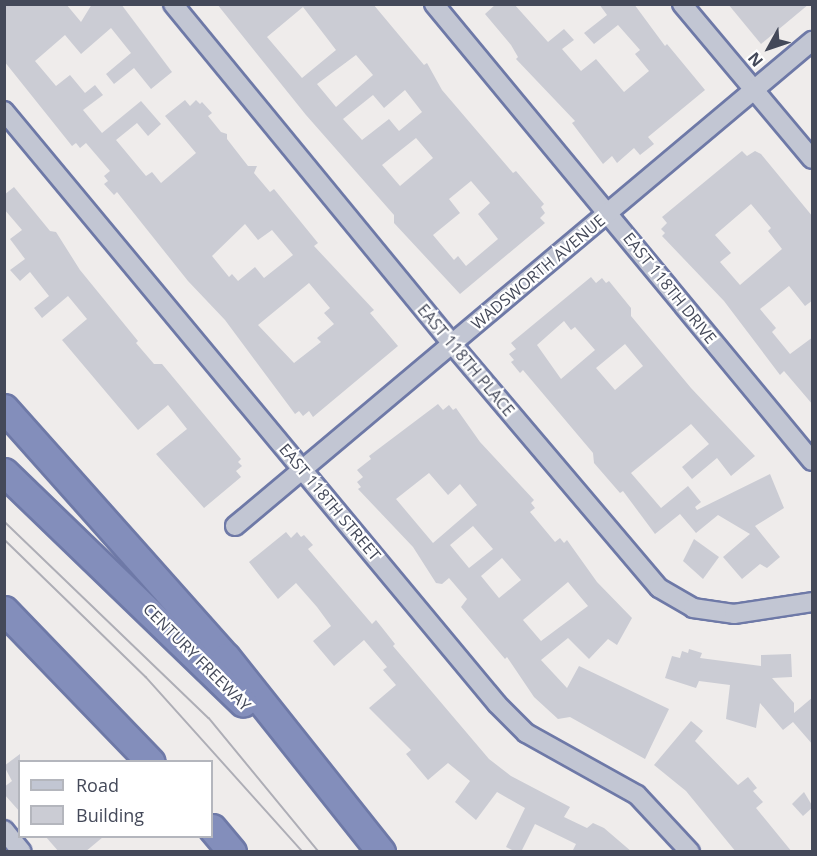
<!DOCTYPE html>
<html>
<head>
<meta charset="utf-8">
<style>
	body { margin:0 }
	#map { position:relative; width:817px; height:856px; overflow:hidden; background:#efeceb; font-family:"Open Sans",sans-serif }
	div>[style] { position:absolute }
	.building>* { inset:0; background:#cbccd4 }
	.roads { filter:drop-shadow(2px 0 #6e79a7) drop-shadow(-2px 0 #6e79a7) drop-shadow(0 2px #6e79a7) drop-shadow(0 -2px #6e79a7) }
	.minor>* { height:18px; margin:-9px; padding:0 9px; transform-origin:9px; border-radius:9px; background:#c2c6d3 }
	.highway>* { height:27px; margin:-13.5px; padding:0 13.5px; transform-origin:13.5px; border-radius:13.5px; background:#838ebb }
	.tram>* { height:1.5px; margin:-0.75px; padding:0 0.75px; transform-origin:0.75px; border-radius:0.75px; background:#aeaeb6 }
	span { translate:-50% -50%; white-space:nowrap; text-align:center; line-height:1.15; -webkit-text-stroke:4.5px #fff; paint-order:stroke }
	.street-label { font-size:16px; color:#444959 }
	.frame { position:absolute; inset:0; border:6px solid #444959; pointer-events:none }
	.legend { position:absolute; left:18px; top:760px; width:195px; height:78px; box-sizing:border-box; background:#fff; border:2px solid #b4b6bd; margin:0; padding:8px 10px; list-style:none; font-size:18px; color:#444959 }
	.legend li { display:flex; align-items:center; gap:12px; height:30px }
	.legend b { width:30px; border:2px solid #b4b6bd }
	.north { position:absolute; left:739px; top:18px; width:60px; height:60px; -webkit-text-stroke:4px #fff; paint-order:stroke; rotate:230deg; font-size:16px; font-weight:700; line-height:24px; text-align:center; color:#444959 }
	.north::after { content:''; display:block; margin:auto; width:21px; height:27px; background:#444959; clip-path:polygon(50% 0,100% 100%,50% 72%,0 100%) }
</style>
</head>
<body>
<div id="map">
	<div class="building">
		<div style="clip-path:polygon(evenodd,4px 4px,66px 4px,81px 22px,92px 4px,121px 4px,172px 72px,151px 89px,134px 68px,114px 84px,106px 74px,131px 53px,111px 28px,81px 54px,65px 35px,35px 61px,56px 86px,70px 75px,85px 93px,95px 85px,103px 95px,83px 110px,102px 133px,141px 101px,161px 124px,148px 136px,137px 123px,116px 140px,146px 176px,152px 172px,161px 183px,196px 153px,165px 116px,185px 100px,190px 106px,196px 100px,200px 104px,202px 102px,212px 113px,208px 116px,221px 132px,227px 134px,227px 139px,248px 166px,257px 166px,254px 173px,270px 192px,274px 189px,318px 243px,314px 246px,374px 310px,370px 313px,398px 346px,313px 417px,309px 411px,303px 416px,299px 411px,295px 414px,225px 320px,188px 281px,117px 192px,114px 195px,104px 184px,108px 181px,104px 176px,110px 171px,86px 143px,80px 148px,76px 143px,72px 146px,4px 61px,4px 4px,245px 224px,258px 240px,272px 230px,293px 255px,264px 278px,255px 267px,238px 281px,232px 274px,229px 277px,212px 256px,245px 224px,4px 4px,309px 283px,330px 308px,324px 313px,334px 324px,317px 338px,321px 342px,294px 363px,258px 325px,309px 283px)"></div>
		<div style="clip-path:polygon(evenodd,217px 4px,373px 4px,424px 65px,427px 63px,442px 90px,513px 173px,516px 171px,544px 204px,541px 207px,545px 213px,540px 218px,545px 223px,460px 294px,394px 223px,394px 215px,306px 115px,217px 4px,303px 7px,336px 50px,302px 78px,267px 37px,303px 7px,217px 4px,356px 55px,373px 75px,336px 107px,317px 84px,356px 55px,217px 4px,405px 90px,422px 112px,399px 131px,389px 119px,362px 140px,343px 119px,373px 95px,384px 108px,405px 90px,217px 4px,416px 138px,433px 158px,400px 186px,382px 165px,416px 138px,217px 4px,471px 181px,490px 203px,478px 214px,498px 239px,466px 266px,458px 256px,454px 260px,433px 235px,460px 213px,449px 199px,471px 181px)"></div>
		<div style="clip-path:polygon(496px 4px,514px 4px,548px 42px,564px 29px,574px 40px,562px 49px,581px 71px,596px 59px,624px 92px,649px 71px,635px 54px,640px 50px,618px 25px,594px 44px,584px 33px,607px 15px,599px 4px,634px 4px,665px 46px,667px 44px,705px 90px,648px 137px,654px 144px,640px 155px,634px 148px,617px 163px,612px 156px,603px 164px,572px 123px,575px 121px,516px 59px,518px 57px,511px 45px,485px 14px)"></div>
		<div style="clip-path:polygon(728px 4px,809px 4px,761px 44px)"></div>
		<div style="clip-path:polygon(evenodd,742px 151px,747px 156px,755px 151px,761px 154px,813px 217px,813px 300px,805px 306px,789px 286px,760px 309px,776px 328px,772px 332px,790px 354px,813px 337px,813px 405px,784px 371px,780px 375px,724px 301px,662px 236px,665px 233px,661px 229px,667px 223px,662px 217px,742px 151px,751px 204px,771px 228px,768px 231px,782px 249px,740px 285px,720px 262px,731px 253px,715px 235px,751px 204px)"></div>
		<div style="clip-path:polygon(14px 187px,50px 231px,56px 232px,80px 270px,138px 341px,136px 343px,154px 364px,162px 364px,241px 459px,238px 462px,242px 466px,236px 471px,241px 477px,204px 508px,156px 454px,187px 429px,168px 405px,138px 430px,62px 340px,87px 319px,68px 296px,42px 318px,34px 308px,49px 296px,30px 272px,20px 281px,10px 270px,25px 259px,10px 239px,22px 230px,4px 209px,4px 195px)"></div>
		<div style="clip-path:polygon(evenodd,591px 277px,596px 283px,602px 278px,606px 283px,609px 281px,631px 308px,631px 316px,691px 388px,755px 456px,731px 476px,717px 458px,692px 479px,682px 467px,709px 444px,691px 424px,631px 473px,661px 508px,688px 486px,701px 502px,695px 507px,697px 510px,770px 474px,784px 508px,755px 526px,780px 557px,767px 568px,760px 564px,742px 579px,723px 557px,750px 534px,718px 515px,696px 533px,680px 514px,655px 534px,623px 491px,620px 493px,594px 463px,593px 453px,523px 370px,520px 373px,511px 362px,514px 360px,509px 354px,516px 349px,511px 343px,591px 277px,564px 321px,571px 330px,575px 327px,595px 350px,561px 379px,537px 345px,564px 321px,591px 277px,625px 344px,643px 366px,615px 390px,596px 368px,625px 344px)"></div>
		<div style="clip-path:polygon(evenodd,438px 404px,443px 410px,449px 405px,453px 410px,456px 408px,480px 442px,534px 500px,531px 503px,535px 508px,530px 512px,555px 542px,560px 538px,564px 543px,567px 540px,597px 582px,632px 618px,617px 645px,608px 639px,589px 659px,568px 638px,541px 660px,567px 688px,579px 666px,669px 709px,645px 759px,570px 717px,558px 719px,534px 697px,507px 657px,505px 659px,461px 607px,467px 599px,449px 578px,442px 584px,436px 583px,413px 547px,358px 489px,361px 487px,357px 482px,363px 477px,357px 470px,371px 459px,369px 456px,438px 404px,429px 473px,448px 495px,460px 484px,477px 505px,433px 543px,396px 499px,429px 473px,438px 404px,473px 526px,493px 549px,469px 568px,450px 545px,473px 526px,438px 404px,502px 558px,521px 580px,499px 598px,481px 576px,502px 558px,438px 404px,568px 582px,588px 606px,541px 641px,523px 620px,568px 582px)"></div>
		<div style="clip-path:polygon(286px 532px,291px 538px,297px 532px,301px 537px,304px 535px,313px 545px,308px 549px,372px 624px,376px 620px,395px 644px,393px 646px,489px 759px,511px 776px,570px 807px,564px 817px,587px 828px,593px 823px,604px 828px,632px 852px,572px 852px,576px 844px,535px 824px,521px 852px,516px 852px,506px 847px,525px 808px,497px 792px,476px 820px,455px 802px,470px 781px,448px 763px,428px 780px,406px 754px,411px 750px,369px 708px,396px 685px,383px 670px,387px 667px,364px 640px,334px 666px,313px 641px,331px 626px,317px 607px,296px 583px,278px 599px,249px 562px)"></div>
		<div style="clip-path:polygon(694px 539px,719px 557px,703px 579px,683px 561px)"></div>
		<div style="clip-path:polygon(689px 649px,702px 653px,700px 658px,761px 666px,761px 655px,791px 654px,792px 677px,772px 678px,794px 703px,794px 713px,813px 697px,813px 745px,793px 722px,783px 730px,760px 703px,756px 728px,726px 719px,730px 685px,699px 681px,696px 688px,665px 678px,672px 656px,680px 658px,682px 651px,688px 653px)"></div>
		<div style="clip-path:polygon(691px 721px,703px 731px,695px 741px,738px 785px,748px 777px,757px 788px,753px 791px,763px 802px,756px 808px,792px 852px,736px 852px,686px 791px,654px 765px)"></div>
		<div style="clip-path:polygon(20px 754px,20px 812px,4px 794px,4px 787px,12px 781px,4px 766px)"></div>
		<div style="clip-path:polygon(804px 792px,813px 807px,803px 816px,792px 804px)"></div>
		<div style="clip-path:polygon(46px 837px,103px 837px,85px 852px,59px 852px)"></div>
	</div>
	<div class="roads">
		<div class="minor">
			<div style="left:173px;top:4px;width:440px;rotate:50.6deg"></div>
			<div style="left:452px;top:344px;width:320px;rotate:49.7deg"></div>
			<div style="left:659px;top:588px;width:39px;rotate:30deg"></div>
			<div style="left:693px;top:608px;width:41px;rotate:8.3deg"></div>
			<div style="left:734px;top:614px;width:79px;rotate:-8.7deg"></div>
			<div style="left:434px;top:4px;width:593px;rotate:50.4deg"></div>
			<div style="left:682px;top:4px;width:202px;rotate:50deg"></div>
			<div style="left:4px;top:111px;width:771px;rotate:50.26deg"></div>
			<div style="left:497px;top:704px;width:41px;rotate:45deg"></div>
			<div style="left:526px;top:733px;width:127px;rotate:29.2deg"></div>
			<div style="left:637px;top:795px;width:78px;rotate:47.1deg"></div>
			<div style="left:235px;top:526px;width:754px;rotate:-40.05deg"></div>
			<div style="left:4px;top:830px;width:28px;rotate:51deg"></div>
		</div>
		<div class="highway">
			<div style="left:4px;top:408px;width:334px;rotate:48.3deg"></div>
			<div style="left:226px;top:657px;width:249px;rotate:51.5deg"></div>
			<div style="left:4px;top:472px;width:332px;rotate:44deg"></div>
			<div style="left:4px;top:610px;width:211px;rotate:46deg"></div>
			<div style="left:212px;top:828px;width:31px;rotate:50deg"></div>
		</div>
	</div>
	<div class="tram">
		<div style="left:4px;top:521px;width:284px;rotate:43.9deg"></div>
		<div style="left:209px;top:718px;width:173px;rotate:50.6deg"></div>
		<div style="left:4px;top:539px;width:198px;rotate:44.2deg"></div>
		<div style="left:146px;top:677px;width:235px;rotate:48.1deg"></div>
	</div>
	<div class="street-label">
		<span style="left:538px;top:272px;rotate:-40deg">WADSWORTH AVENUE</span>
		<span style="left:670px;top:288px;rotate:51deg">EAST 118TH DRIVE</span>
		<span style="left:466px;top:360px;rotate:50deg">EAST 118TH PLACE</span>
		<span style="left:330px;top:502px;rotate:50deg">EAST 118TH STREET</span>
		<span style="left:197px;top:657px;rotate:45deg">CENTURY FREEWAY</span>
	</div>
	<div class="frame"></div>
	<ul class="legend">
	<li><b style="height:8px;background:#c2c6d3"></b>Road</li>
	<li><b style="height:16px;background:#cbccd4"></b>Building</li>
	</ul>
	<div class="north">N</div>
</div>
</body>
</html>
